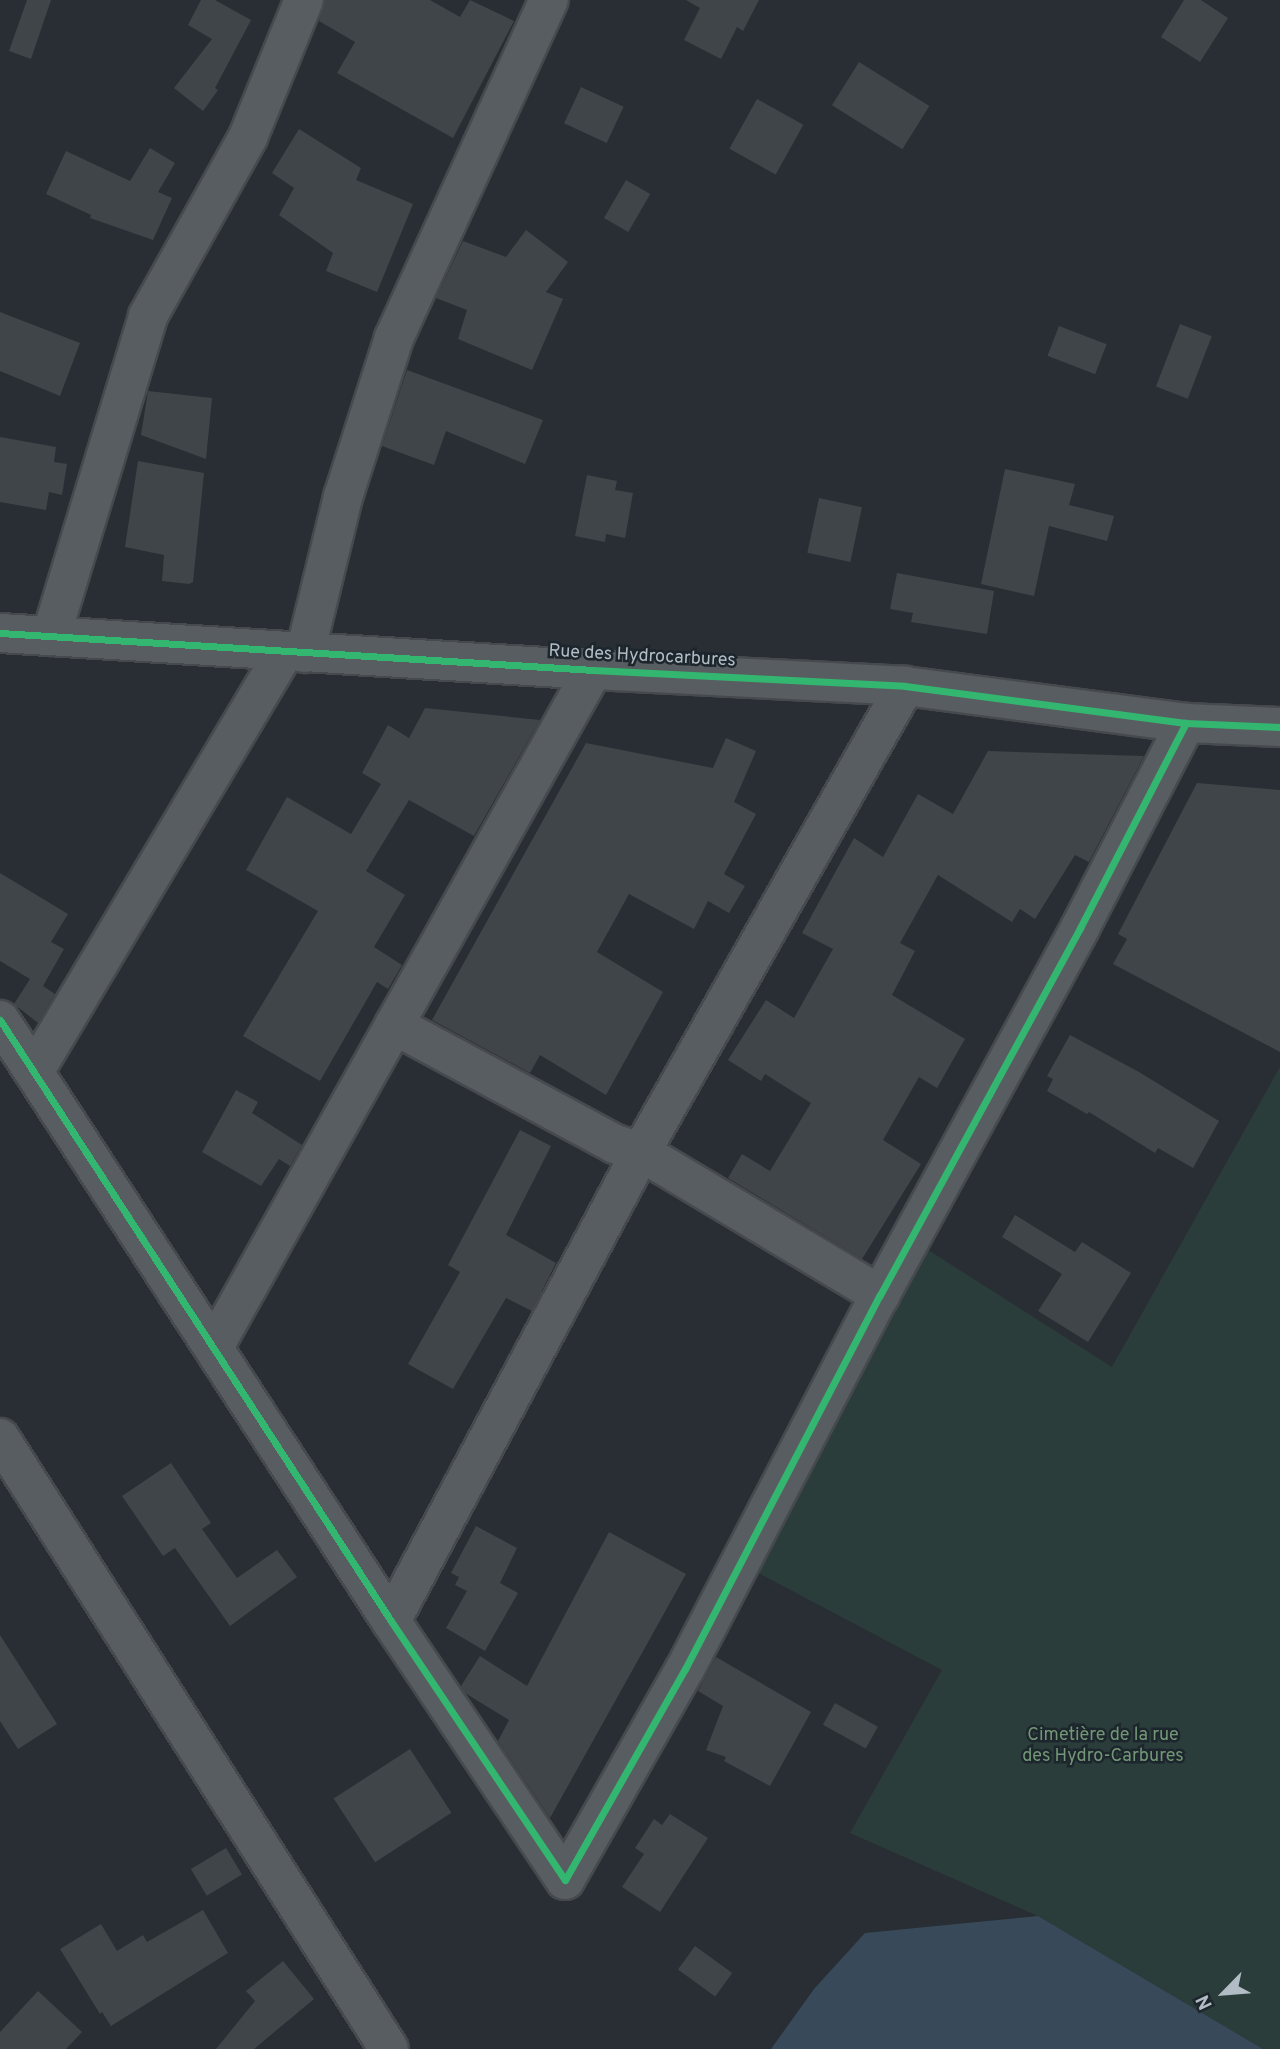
<!DOCTYPE html>
<html>
<head>
<meta charset="utf-8">
<style>
	body { margin:0 }
	#map { position:relative; width:1280px; height:2049px; overflow:hidden; background:#282e33; font-family:Overpass,sans-serif }
	div>[style] { position:absolute }
	.green>* { inset:0; background:#2b3d3b }
	.water>* { inset:0; background:#384a59 }
	.building>* { inset:0; background:#40454a; transform-origin:0 0 }
	.roads { filter:drop-shadow(2px 0 #464a4e) drop-shadow(-2px 0 #464a4e) drop-shadow(0 2px #464a4e) drop-shadow(0 -2px #464a4e) }
	.minor>* { height:38px; margin:-19px; padding:0 19px; transform-origin:19px; border-radius:19px; background:#585d61 }
	.cycleway>* { height:7px; margin:-3.5px; padding:0 3.5px; transform-origin:3.5px; border-radius:3.5px; background:#33b770 }
	span { translate:-50% -50%; white-space:nowrap; text-align:center; line-height:1.15; -webkit-text-stroke:5px #1d262d; paint-order:stroke }
	.street-label { font-size:18px; color:#b2bcc4 }
	.park-label { font-size:18px; color:#739776 }
	.north { position:absolute; left:1189px; top:1958px; width:70px; height:70px; -webkit-text-stroke:5px #1d262d; paint-order:stroke; rotate:245deg; font-size:19px; font-weight:700; line-height:28px; text-align:center; color:#b2bcc4 }
	.north::after { content:''; display:block; margin:auto; width:24px; height:32px; background:#b2bcc4; clip-path:polygon(50% 0,100% 100%,50% 72%,0 100%) }
</style>
</head>
<body>
<div id="map">
	<div class="green">
		<div style="clip-path:polygon(1280px 1067px,1280px 2049px,1263px 2049px,1038px 1916px,850px 1833px,942px 1670px,747px 1567px,925px 1248px,1112px 1367px)"></div>
	</div>
	<div class="water">
		<div style="clip-path:polygon(1038px 1916px,1263px 2049px,771px 2049px,814px 1989px,865px 1933px)"></div>
	</div>
	<div class="building">
		<div style="clip-path:polygon(27px 0,51px 0,31px 59px,9px 51px)"></div>
		<div style="clip-path:polygon(201px 0,215px 0,251px 20px,215px 88px,218px 90px,203px 111px,174px 88px,212px 39px,188px 25px)"></div>
		<div style="clip-path:polygon(325px 0,430px 0,460px 17px,470px 0,514px 21px,453px 138px,337px 73px,355px 42px,319px 21px)"></div>
		<div style="clip-path:polygon(686px 0,759px 0,743px 31px,737px 27px,721px 59px,684px 40px,700px 8px)"></div>
		<div style="clip-path:polygon(1184px 0,1201px 0,1228px 18px,1200px 62px,1161px 37px)"></div>
		<div style="left:859px;top:62px;width:83px;height:51px;rotate:32deg"></div>
		<div style="left:581px;top:87px;width:47px;height:40px;rotate:25deg"></div>
		<div style="left:757px;top:99px;width:53px;height:57px;rotate:29deg"></div>
		<div style="clip-path:polygon(299px 129px,361px 168px,356px 180px,413px 204px,377px 292px,326px 271px,333px 253px,279px 215px,294px 188px,272px 173px)"></div>
		<div style="clip-path:polygon(150px 148px,175px 163px,158px 192px,172px 198px,153px 240px,90px 218px,91px 215px,46px 194px,66px 151px,130px 181px)"></div>
		<div style="left:626px;top:180px;width:28px;height:44px;rotate:30deg"></div>
		<div style="clip-path:polygon(526px 230px,568px 262px,546px 292px,563px 299px,532px 370px,458px 339px,467px 310px,436px 298px,463px 241px,506px 257px)"></div>
		<div style="clip-path:polygon(0 312px,80px 343px,60px 396px,0 371px)"></div>
		<div style="left:1180px;top:324px;width:34px;height:67px;rotate:21deg"></div>
		<div style="left:1059px;top:326px;width:51px;height:32px;rotate:21deg"></div>
		<div style="clip-path:polygon(407px 370px,543px 420px,525px 464px,446px 431px,434px 465px,382px 446px)"></div>
		<div style="clip-path:polygon(148px 391px,212px 398px,206px 459px,141px 435px)"></div>
		<div style="clip-path:polygon(0 437px,56px 447px,54px 462px,67px 464px,62px 495px,49px 492px,46px 510px,0 502px)"></div>
		<div style="clip-path:polygon(138px 461px,204px 473px,193px 582px,189px 584px,162px 581px,164px 555px,125px 547px)"></div>
		<div style="clip-path:polygon(1005px 469px,1075px 484px,1069px 505px,1114px 516px,1107px 541px,1049px 526px,1034px 596px,981px 584px)"></div>
		<div style="clip-path:polygon(587px 475px,617px 481px,615px 490px,633px 493px,625px 538px,606px 534px,605px 542px,575px 536px)"></div>
		<div style="left:819px;top:498px;width:44px;height:56px;rotate:12deg"></div>
		<div style="clip-path:polygon(897px 573px,994px 591px,987px 634px,911px 622px,913px 613px,890px 609px)"></div>
		<div style="clip-path:polygon(425px 708px,540px 720px,474px 836px,409px 800px,366px 871px,405px 895px,374px 947px,402px 965px,388px 989px,377px 982px,320px 1081px,243px 1036px,318px 911px,246px 870px,287px 797px,351px 834px,381px 784px,362px 773px,388px 725px,409px 738px)"></div>
		<div style="clip-path:polygon(726px 738px,756px 751px,734px 802px,756px 814px,724px 874px,745px 886px,729px 913px,708px 901px,694px 929px,629px 894px,597px 952px,663px 992px,606px 1095px,540px 1055px,530px 1073px,432px 1020px,586px 743px,713px 768px)"></div>
		<div style="clip-path:polygon(988px 751px,1144px 756px,1089px 862px,1075px 855px,1035px 919px,1020px 909px,1012px 922px,938px 875px,900px 943px,915px 951px,892px 995px,965px 1039px,937px 1088px,919px 1077px,883px 1140px,921px 1164px,862px 1259px,728px 1178px,742px 1154px,770px 1171px,811px 1103px,765px 1074px,761px 1081px,728px 1060px,766px 1000px,794px 1018px,833px 949px,802px 933px,854px 838px,883px 857px,918px 794px,953px 814px)"></div>
		<div style="clip-path:polygon(1197px 783px,1280px 790px,1280px 1052px,1113px 964px,1127px 939px,1118px 934px)"></div>
		<div style="clip-path:polygon(0 873px,68px 914px,51px 942px,64px 949px,43px 986px,55px 994px,38px 1023px,14px 1004px,30px 979px,0 961px)"></div>
		<div style="clip-path:polygon(1070px 1035px,1139px 1072px,1219px 1121px,1193px 1168px,1158px 1148px,1155px 1153px,1089px 1112px,1087px 1114px,1047px 1091px,1053px 1079px,1047px 1076px)"></div>
		<div style="clip-path:polygon(236px 1090px,258px 1102px,252px 1113px,302px 1145px,290px 1166px,279px 1159px,261px 1186px,202px 1152px)"></div>
		<div style="clip-path:polygon(520px 1130px,551px 1146px,506px 1235px,556px 1263px,532px 1311px,506px 1298px,453px 1389px,408px 1364px,460px 1272px,448px 1265px)"></div>
		<div style="clip-path:polygon(1015px 1215px,1075px 1252px,1082px 1242px,1131px 1273px,1088px 1342px,1038px 1311px,1062px 1274px,1002px 1237px)"></div>
		<div style="clip-path:polygon(171px 1463px,211px 1523px,202px 1529px,237px 1578px,277px 1550px,297px 1577px,230px 1626px,175px 1548px,163px 1556px,122px 1496px)"></div>
		<div style="clip-path:polygon(476px 1526px,517px 1548px,500px 1583px,518px 1593px,485px 1651px,446px 1628px,467px 1591px,455px 1585px,459px 1577px,451px 1573px)"></div>
		<div style="clip-path:polygon(609px 1532px,686px 1574px,550px 1818px,498px 1741px,509px 1720px,465px 1693px,461px 1686px,480px 1656px,527px 1686px)"></div>
		<div style="clip-path:polygon(0 1635px,57px 1724px,18px 1749px,0 1721px)"></div>
		<div style="clip-path:polygon(716px 1657px,811px 1712px,770px 1786px,724px 1761px,726px 1757px,706px 1750px,723px 1706px,698px 1691px)"></div>
		<div style="left:835px;top:1703px;width:49px;height:25px;rotate:29deg"></div>
		<div style="left:410px;top:1749px;width:76px;height:91px;rotate:57deg"></div>
		<div style="clip-path:polygon(670px 1814px,708px 1838px,660px 1912px,622px 1887px,644px 1854px,635px 1848px,654px 1819px,662px 1825px)"></div>
		<div style="left:226px;top:1848px;width:31px;height:41px;rotate:59deg"></div>
		<div style="clip-path:polygon(203px 1910px,228px 1953px,111px 2026px,102px 2012px,100px 2014px,60px 1949px,101px 1924px,117px 1951px,143px 1935px,147px 1942px)"></div>
		<div style="left:695px;top:1946px;width:46px;height:29px;rotate:36deg"></div>
		<div style="clip-path:polygon(283px 1961px,314px 1999px,254px 2049px,216px 2049px,255px 2001px,246px 1991px)"></div>
		<div style="clip-path:polygon(38px 1991px,82px 2032px,66px 2049px,0 2049px,0 2032px)"></div>
	</div>
	<div class="roads">
		<div class="minor">
			<div style="left:0;top:633px;width:594px;rotate:3.57deg"></div>
			<div style="left:593px;top:670px;width:312px;rotate:2.9deg"></div>
			<div style="left:905px;top:686px;width:283px;rotate:7.5deg"></div>
			<div style="left:1186px;top:723px;width:94px;rotate:2.4deg"></div>
			<div style="left:51px;top:636px;width:334px;rotate:-73.1deg"></div>
			<div style="left:148px;top:316px;width:205px;rotate:-60.8deg"></div>
			<div style="left:248px;top:137px;width:148px;rotate:-67.8deg"></div>
			<div style="left:305px;top:653px;width:161px;rotate:-76.3deg"></div>
			<div style="left:343px;top:497px;width:167px;rotate:-72.2deg"></div>
			<div style="left:394px;top:338px;width:372px;rotate:-65.4deg"></div>
			<div style="left:0;top:1020px;width:717px;rotate:56.95deg"></div>
			<div style="left:391px;top:1621px;width:312px;rotate:56.1deg"></div>
			<div style="left:565px;top:1880px;width:243px;rotate:-60.4deg"></div>
			<div style="left:685px;top:1669px;width:422px;rotate:-62.5deg"></div>
			<div style="left:880px;top:1295px;width:418px;rotate:-61.4deg"></div>
			<div style="left:1080px;top:928px;width:231px;rotate:-62.7deg"></div>
			<div style="left:394px;top:1025px;width:251px;rotate:28.3deg"></div>
			<div style="left:615px;top:1144px;width:27px;rotate:17deg"></div>
			<div style="left:641px;top:1152px;width:279px;rotate:30.9deg"></div>
			<div style="left:34px;top:1072px;width:489px;rotate:-59.2deg"></div>
			<div style="left:214px;top:1347px;width:776px;rotate:-60.76deg"></div>
			<div style="left:0;top:1438px;width:724px;rotate:57.52deg"></div>
			<div style="left:391px;top:1621px;width:531px;rotate:-61.94deg"></div>
			<div style="left:641px;top:1152px;width:536px;rotate:-60.47deg"></div>
		</div>
	</div>
	<div class="cycleway">
		<div style="left:0;top:633px;width:594px;rotate:3.57deg"></div>
		<div style="left:593px;top:670px;width:312px;rotate:2.9deg"></div>
		<div style="left:905px;top:686px;width:283px;rotate:7.5deg"></div>
		<div style="left:1186px;top:723px;width:94px;rotate:2.4deg"></div>
		<div style="left:0;top:1020px;width:717px;rotate:56.95deg"></div>
		<div style="left:391px;top:1621px;width:312px;rotate:56.1deg"></div>
		<div style="left:565px;top:1880px;width:243px;rotate:-60.4deg"></div>
		<div style="left:685px;top:1669px;width:422px;rotate:-62.5deg"></div>
		<div style="left:880px;top:1295px;width:418px;rotate:-61.4deg"></div>
		<div style="left:1080px;top:928px;width:231px;rotate:-62.7deg"></div>
	</div>
	<div class="street-label">
		<span style="left:642px;top:657px;rotate:3deg">Rue des Hydrocarbures</span>
	</div>
	<div class="park-label">
		<span style="left:1103px;top:1747px">Cimetière de la rue<br>des Hydro-Carbures</span>
	</div>
	<div class="north">N</div>
</div>
</body>
</html>
